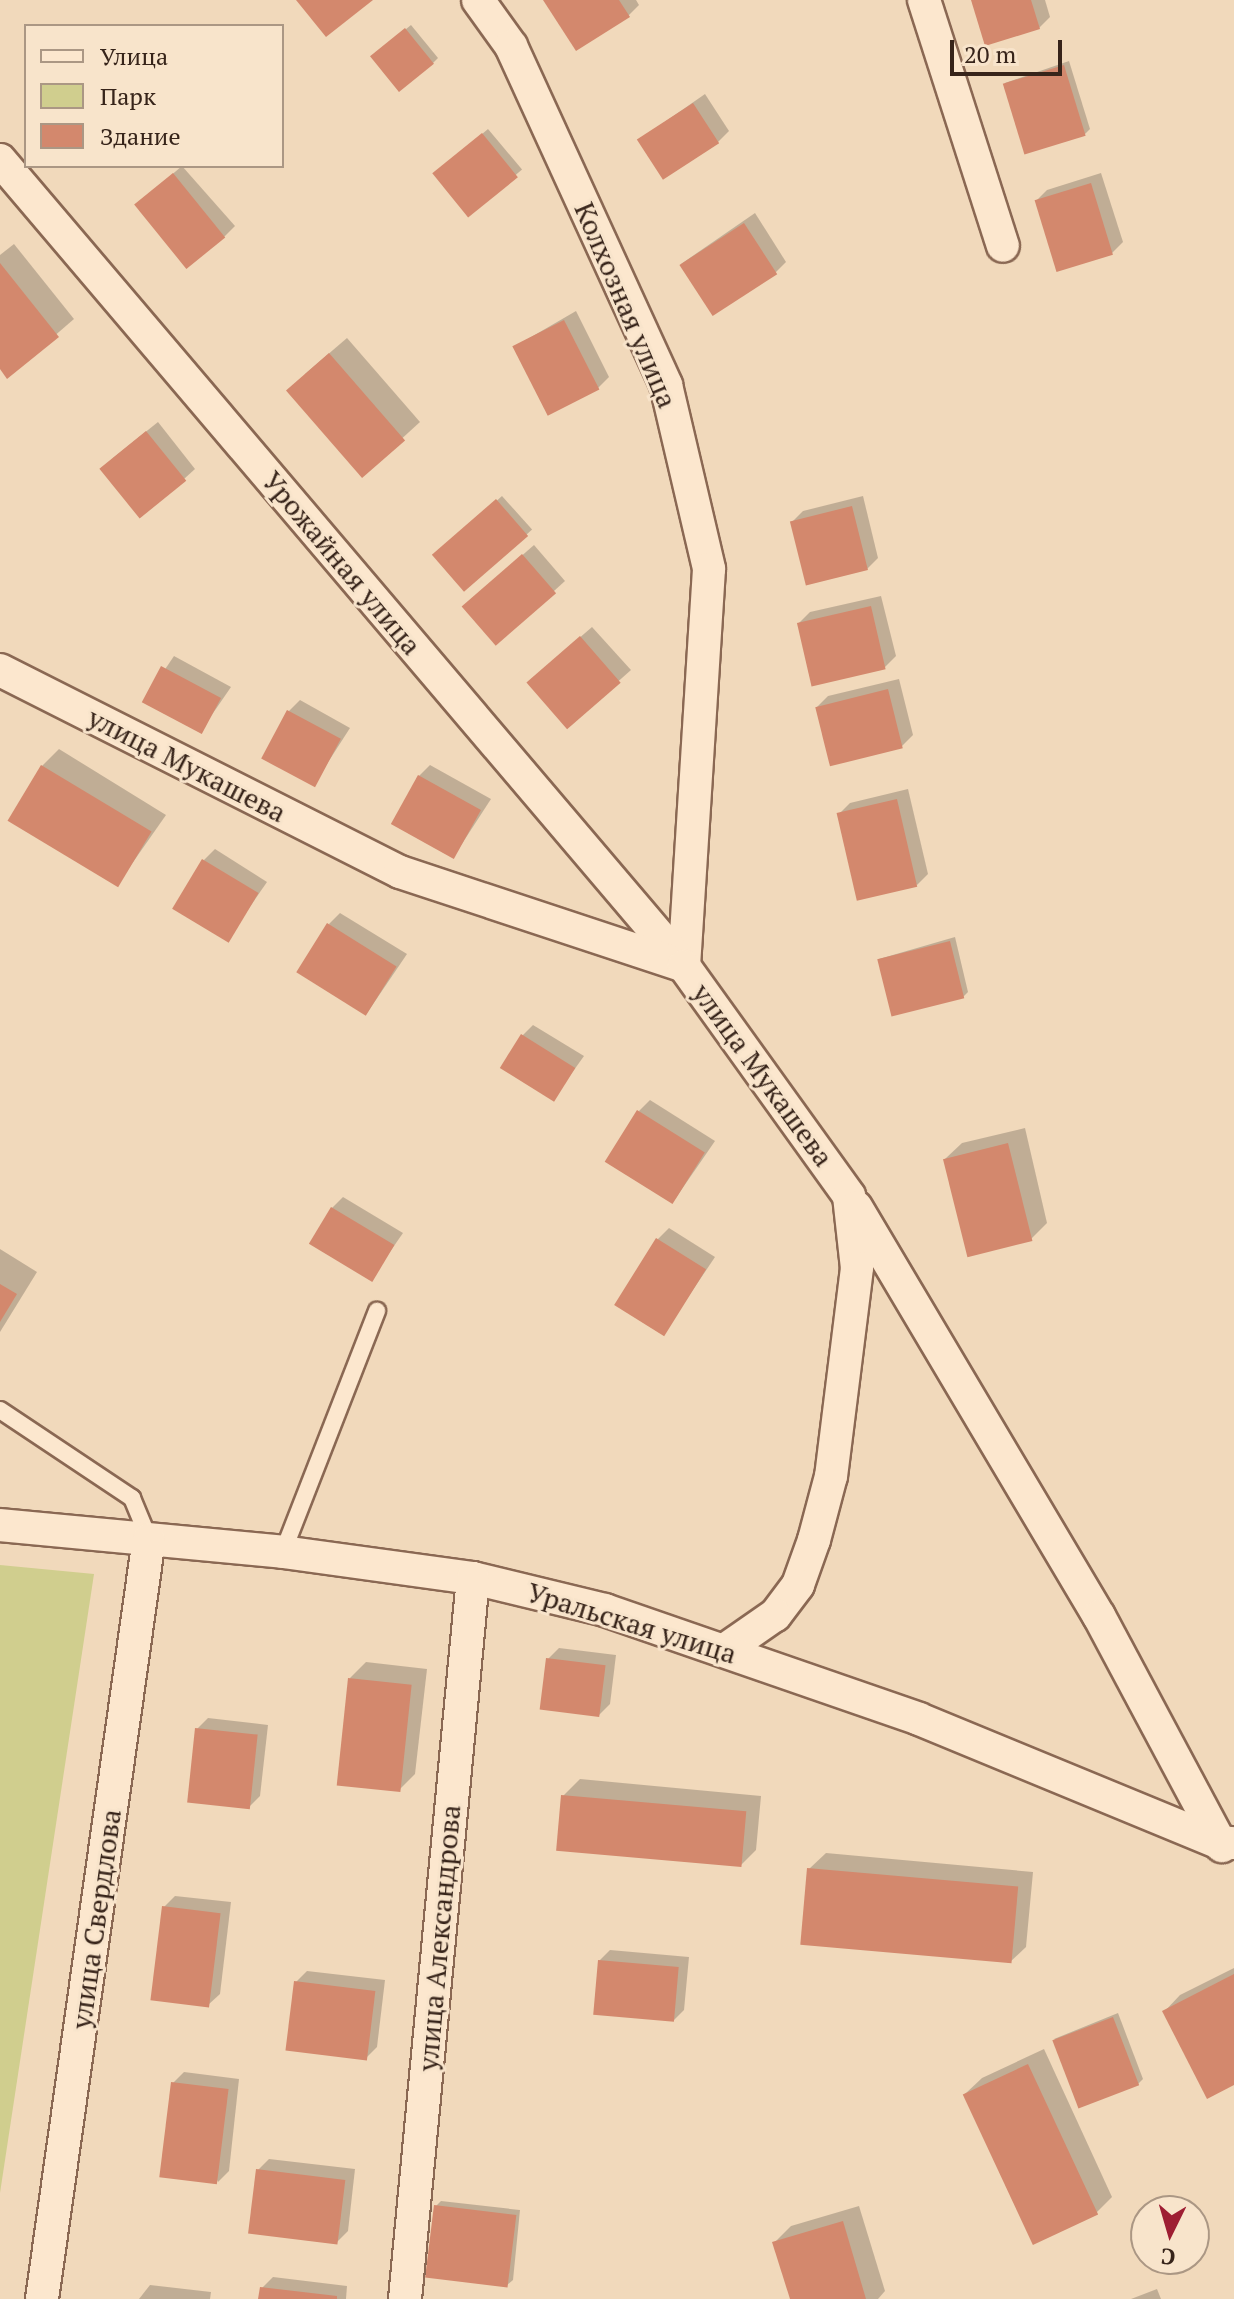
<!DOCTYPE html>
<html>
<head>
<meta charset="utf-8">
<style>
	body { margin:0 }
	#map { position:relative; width:1234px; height:2299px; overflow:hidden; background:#f1d9bb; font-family:"PT Serif",serif }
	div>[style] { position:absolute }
	.green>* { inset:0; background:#d0ce8e }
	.shadow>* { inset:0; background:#0003; transform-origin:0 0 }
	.building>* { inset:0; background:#d3886d; transform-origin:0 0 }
	.roads { filter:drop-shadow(2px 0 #8a6853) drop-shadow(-2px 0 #8a6853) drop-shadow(0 2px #8a6853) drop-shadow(0 -2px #8a6853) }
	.lane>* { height:16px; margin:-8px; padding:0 8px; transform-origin:8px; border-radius:8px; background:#fce7ce }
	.street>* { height:32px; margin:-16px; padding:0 16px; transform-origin:16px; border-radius:16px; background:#fce7ce }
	span { translate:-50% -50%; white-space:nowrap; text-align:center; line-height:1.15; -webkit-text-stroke:6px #f8e4cb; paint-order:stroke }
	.street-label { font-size:28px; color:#37241a }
	.legend { position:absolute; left:24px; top:24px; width:260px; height:144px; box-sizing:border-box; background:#f8e4cb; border:2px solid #ab9784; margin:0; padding:10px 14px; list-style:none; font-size:24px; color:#37241a }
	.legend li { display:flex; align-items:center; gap:16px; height:40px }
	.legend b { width:40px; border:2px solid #ab9784 }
	.north { position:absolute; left:1130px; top:2195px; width:80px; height:80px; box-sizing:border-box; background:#f8e4cb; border:2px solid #ab9784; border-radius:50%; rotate:185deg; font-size:22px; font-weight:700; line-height:32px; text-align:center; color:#37241a }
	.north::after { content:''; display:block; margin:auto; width:28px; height:36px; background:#9e1e33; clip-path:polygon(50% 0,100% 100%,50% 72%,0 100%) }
	.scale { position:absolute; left:950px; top:40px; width:112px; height:36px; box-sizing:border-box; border:4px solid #37241a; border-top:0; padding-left:10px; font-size:24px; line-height:28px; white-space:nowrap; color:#37241a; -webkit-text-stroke:6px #f8e4cb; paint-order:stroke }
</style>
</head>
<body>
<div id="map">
	<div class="green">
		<div style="clip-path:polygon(0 1565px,94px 1574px,0 2193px)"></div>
	</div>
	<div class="shadow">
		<div style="clip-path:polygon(546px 0,636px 0,639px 5px,628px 16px)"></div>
		<div style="clip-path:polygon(973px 0,1045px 0,1050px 17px,1039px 28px)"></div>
		<div style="clip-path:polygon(411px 25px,438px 58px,433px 63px,378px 52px)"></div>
		<div style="clip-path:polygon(1069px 61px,1090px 129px,1085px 134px,1005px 83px)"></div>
		<div style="clip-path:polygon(705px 94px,729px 131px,718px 142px,639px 140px)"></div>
		<div style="left:488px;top:129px;width:53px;height:63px;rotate:50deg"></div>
		<div style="clip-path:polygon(182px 166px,235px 226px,224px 237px,136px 205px)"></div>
		<div style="clip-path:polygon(1101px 173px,1123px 242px,1112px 253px,1036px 201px,1047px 190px)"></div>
		<div style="clip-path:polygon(755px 213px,786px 262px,775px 273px,681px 264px)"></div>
		<div style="clip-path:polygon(14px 244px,74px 319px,8px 376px,0 366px,0 255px)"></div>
		<div style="clip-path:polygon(576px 311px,609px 377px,598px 388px,514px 347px)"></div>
		<div style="clip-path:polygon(347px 338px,420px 422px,362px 475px,305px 374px)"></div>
		<div style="clip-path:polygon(158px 422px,195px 469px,184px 479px,113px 458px)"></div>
		<div style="left:502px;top:496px;width:45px;height:83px;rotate:48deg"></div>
		<div style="clip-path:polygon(863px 496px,878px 558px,867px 569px,792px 522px,803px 511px)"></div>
		<div style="clip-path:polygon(534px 545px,565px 581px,554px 591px,476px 596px)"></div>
		<div style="clip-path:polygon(881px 596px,896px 656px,885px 667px,799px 623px,810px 612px)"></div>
		<div style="clip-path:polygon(592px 627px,631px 670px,567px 727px,540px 672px)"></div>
		<div style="clip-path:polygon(174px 656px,231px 687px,200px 732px,143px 702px)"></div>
		<div style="clip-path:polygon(899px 679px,913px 735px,902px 746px,817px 707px,828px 696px)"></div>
		<div style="clip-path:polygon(300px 700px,350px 728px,314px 784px,289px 711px)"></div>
		<div style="clip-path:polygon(59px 749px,166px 815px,117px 885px,42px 766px)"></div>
		<div style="clip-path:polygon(430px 765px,491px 799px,454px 856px,419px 776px)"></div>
		<div style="clip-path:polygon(908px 789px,928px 874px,917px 885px,839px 814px,850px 803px)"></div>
		<div style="clip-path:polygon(215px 849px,267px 882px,227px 940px,204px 860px)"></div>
		<div style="clip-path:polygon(340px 913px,407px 954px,367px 1013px,329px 924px)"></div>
		<div style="clip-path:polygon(955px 937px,968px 992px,963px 997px,879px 959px)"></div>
		<div style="clip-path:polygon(533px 1025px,584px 1056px,554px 1098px,522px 1036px)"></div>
		<div style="clip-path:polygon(650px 1100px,715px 1141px,673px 1202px,639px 1111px)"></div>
		<div style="clip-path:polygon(1025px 1128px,1047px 1223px,1031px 1239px,945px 1159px,962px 1143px)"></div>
		<div style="clip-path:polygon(343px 1197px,403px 1233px,371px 1279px,332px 1208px)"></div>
		<div style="clip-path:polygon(669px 1228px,715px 1257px,664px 1333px,658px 1239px)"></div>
		<div style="clip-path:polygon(0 1249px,37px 1272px,0 1332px)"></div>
		<div style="clip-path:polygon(559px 1648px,616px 1655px,610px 1704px,599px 1715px,548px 1659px)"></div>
		<div style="clip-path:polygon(366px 1662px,427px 1669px,415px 1774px,398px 1791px,350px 1678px)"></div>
		<div style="clip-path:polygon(208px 1718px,268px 1725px,260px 1796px,249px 1807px,197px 1729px)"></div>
		<div style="clip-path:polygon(580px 1779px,761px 1796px,756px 1850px,740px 1866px,563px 1796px)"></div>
		<div style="clip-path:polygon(826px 1853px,1033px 1872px,1026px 1947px,1009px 1963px,809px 1869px)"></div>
		<div style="clip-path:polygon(175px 1896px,231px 1902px,220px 1994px,208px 2005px,164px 1907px)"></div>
		<div style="clip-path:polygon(610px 1950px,689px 1957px,684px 2010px,673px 2021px,599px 1961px)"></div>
		<div style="clip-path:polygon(1234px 1968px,1234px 2083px,1164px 2012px,1180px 1995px)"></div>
		<div style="clip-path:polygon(307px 1971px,385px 1980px,377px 2047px,366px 2058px,296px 1982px)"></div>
		<div style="clip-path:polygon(1118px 2013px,1143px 2079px,1138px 2084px,1054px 2039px)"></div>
		<div style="clip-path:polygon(1044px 2049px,1112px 2197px,1096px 2213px,965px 2094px,982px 2078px)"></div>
		<div style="clip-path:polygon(184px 2072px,239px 2079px,229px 2171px,218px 2182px,173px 2083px)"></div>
		<div style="clip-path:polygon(269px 2159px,355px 2169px,348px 2231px,337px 2242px,258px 2170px)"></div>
		<div style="clip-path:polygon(441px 2201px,520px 2210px,513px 2280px,507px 2285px,436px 2206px)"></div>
		<div style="clip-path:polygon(859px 2206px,885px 2291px,878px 2299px,792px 2299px,774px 2243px,791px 2226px)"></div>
		<div style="clip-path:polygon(273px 2277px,347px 2286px,346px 2299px,260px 2299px,262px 2288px)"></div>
		<div style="clip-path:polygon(150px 2285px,211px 2292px,210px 2299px,139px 2299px)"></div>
		<div style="clip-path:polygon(1157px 2289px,1161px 2299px,1131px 2299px)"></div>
	</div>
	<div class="building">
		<div style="clip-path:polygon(296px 0,373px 0,326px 37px)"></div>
		<div style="clip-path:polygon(543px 0,619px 0,630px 17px,576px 51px)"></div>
		<div style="clip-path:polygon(971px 0,1031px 0,1040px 29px,985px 46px)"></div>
		<div style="left:405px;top:28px;width:46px;height:45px;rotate:51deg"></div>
		<div style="left:1064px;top:65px;width:74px;height:64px;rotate:73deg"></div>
		<div style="left:693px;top:103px;width:48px;height:67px;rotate:57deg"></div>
		<div style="left:482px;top:133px;width:57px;height:64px;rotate:51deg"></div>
		<div style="left:173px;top:173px;width:83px;height:50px;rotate:51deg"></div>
		<div style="left:1091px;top:183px;width:75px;height:59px;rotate:73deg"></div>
		<div style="left:744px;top:223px;width:61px;height:77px;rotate:57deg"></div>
		<div style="clip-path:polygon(0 263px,59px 337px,7px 379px,0 369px)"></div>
		<div style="left:564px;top:320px;width:78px;height:58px;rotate:63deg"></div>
		<div style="left:329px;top:353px;width:116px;height:57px;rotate:49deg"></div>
		<div style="left:146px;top:431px;width:64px;height:60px;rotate:51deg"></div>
		<div style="left:496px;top:499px;width:49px;height:85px;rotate:49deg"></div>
		<div style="left:852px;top:506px;width:66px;height:64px;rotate:76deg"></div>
		<div style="left:522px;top:554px;width:52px;height:80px;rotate:49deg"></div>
		<div style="left:871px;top:606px;width:65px;height:76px;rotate:77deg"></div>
		<div style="left:580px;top:636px;width:62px;height:71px;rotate:49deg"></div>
		<div style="left:161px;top:666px;width:68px;height:41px;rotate:28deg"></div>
		<div style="left:888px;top:689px;width:61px;height:75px;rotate:76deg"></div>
		<div style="left:287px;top:710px;width:61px;height:55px;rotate:28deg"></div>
		<div style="left:41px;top:765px;width:129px;height:65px;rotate:31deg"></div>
		<div style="left:418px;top:775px;width:72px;height:56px;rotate:29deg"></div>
		<div style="left:897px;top:799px;width:90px;height:62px;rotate:77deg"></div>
		<div style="left:202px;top:859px;width:66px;height:58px;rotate:31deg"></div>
		<div style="left:327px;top:923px;width:82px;height:58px;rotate:32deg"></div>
		<div style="left:950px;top:941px;width:59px;height:75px;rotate:76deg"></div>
		<div style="left:521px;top:1034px;width:64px;height:40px;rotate:32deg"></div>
		<div style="left:637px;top:1110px;width:80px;height:61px;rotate:32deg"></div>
		<div style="left:1008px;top:1143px;width:101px;height:67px;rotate:76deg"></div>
		<div style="left:331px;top:1207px;width:74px;height:43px;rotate:31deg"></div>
		<div style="left:656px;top:1238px;width:59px;height:79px;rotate:32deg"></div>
		<div style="clip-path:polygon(0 1284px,17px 1294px,0 1322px)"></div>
		<div style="left:546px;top:1658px;width:60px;height:52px;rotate:7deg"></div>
		<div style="left:348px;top:1678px;width:64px;height:108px;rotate:6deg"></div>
		<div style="left:195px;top:1728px;width:63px;height:75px;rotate:6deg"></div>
		<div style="left:561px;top:1795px;width:186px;height:56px;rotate:5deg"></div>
		<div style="left:807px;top:1868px;width:212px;height:77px;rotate:5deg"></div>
		<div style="left:162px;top:1906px;width:59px;height:95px;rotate:7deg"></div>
		<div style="left:598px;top:1960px;width:81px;height:55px;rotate:5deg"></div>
		<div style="clip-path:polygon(1234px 1974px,1234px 2085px,1207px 2099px,1162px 2011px)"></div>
		<div style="left:294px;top:1981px;width:82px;height:70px;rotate:7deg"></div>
		<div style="left:1113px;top:2017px;width:73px;height:65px;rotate:69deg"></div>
		<div style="left:1028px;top:2064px;width:166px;height:72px;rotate:65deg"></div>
		<div style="left:171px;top:2082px;width:58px;height:96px;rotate:7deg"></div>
		<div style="left:256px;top:2169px;width:90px;height:65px;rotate:7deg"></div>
		<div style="left:434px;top:2205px;width:83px;height:73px;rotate:7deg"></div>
		<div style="clip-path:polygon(843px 2221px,866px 2299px,790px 2299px,772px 2242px)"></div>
		<div style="clip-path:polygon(260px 2287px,337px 2296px,337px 2299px,258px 2299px)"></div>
	</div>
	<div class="roads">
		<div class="lane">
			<div style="left:0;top:1410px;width:159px;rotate:33.7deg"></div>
			<div style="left:132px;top:1498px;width:44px;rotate:67.5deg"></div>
			<div style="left:283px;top:1552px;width:259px;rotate:-68.7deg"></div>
		</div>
		<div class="street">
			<div style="left:478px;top:0;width:57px;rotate:54.3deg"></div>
			<div style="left:511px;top:46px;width:373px;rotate:65.4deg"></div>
			<div style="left:666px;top:385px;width:189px;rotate:76.8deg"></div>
			<div style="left:709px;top:569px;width:398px;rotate:93.6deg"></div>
			<div style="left:924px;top:0;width:258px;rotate:72.2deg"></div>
			<div style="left:0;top:160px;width:1056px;rotate:49.65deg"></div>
			<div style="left:0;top:670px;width:448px;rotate:26.8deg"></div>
			<div style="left:400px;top:872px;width:299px;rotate:18.3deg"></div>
			<div style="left:684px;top:966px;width:283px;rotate:54.3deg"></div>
			<div style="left:849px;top:1196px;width:72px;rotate:83.7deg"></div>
			<div style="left:857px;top:1268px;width:210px;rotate:97.1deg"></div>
			<div style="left:831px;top:1476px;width:66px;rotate:104.9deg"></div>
			<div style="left:814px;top:1540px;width:48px;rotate:109.6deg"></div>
			<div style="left:798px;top:1585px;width:38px;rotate:127deg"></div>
			<div style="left:775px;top:1615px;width:60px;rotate:145.2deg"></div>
			<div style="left:856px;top:1207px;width:476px;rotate:59.3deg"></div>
			<div style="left:1099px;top:1616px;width:261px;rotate:61.9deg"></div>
			<div style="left:0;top:1525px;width:284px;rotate:5.4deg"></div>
			<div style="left:283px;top:1552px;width:192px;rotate:7.8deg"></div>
			<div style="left:473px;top:1578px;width:136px;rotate:13.6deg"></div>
			<div style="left:605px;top:1610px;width:332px;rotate:19.1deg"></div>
			<div style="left:919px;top:1719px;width:323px;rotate:22.4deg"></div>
			<div style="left:1218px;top:1842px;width:16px;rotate:4deg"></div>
			<div style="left:42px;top:2299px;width:767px;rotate:-81.99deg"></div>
			<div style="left:405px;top:2299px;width:724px;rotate:-84.61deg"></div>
		</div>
	</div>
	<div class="street-label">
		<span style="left:626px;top:305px;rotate:67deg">Колхозная улица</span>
		<span style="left:342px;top:563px;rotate:50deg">Урожайная улица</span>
		<span style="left:187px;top:765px;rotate:27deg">улица Мукашева</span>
		<span style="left:763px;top:1075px;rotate:54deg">улица Мукашева</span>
		<span style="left:632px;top:1623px;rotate:17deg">Уральская улица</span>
		<span style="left:96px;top:1919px;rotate:-82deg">улица Свердлова</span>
		<span style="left:439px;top:1938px;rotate:-85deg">улица Александрова</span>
	</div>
	<ul class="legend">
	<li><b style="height:10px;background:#fce7ce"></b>Улица</li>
	<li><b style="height:22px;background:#d0ce8e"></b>Парк</li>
	<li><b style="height:22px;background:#d3886d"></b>Здание</li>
	</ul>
	<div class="north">С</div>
	<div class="scale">20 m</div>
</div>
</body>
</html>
